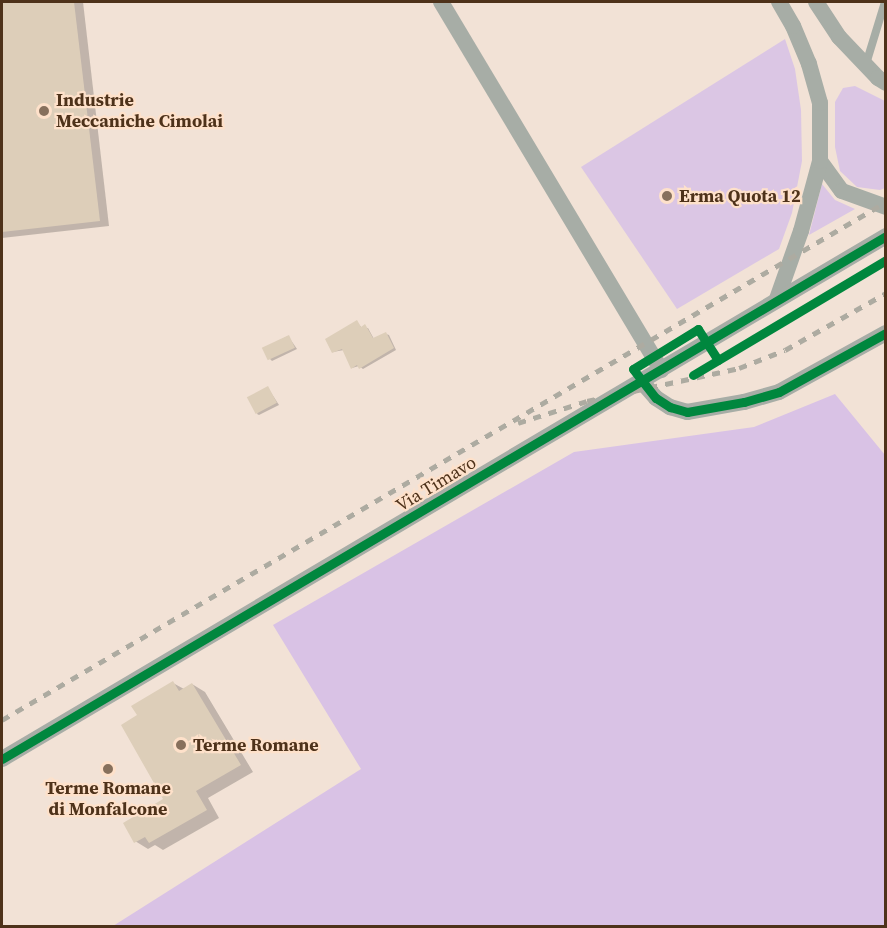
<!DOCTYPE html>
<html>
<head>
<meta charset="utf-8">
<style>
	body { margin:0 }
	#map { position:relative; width:887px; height:928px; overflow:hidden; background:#f2e2d6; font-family:"Source Serif 4",serif }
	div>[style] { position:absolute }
	.green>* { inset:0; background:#dbc6e4 }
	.forest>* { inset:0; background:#d9c2e5 }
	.shadow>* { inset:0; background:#0003 }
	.building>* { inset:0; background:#ddceb9; transform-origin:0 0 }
	.lane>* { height:8px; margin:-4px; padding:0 4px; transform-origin:4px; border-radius:4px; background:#a7ada6 }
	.street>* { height:16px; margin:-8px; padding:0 8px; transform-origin:8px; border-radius:8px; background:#a7ada6 }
	.rail>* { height:4.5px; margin-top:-2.25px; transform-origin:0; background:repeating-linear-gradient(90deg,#adaba1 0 8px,transparent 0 16px) }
	.cycleway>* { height:9px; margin:-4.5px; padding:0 4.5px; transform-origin:4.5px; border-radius:4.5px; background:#00873e }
	.dots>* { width:16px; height:16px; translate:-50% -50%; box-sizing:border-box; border:3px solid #fee1ca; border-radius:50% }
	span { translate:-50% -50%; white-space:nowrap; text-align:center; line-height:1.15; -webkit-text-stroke:4.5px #fee1ca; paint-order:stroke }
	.poi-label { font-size:18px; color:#4e321a; font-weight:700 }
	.left { translate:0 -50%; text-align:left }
	.street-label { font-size:18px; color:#4e321a }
	.frame { position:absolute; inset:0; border:3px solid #4e321a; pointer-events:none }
</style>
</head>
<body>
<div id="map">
	<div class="green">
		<div style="clip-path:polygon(785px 39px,795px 69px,801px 110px,802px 161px,792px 213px,779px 249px,677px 309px,581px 167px)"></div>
		<div style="clip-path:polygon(855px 86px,885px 101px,885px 188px,880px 190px,857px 187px,840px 171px,835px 147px,835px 102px,843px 88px)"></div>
		<div style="clip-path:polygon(822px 184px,835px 200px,855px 209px,809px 235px)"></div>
	</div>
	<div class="forest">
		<div style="clip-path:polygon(835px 394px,885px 455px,885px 926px,113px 926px,361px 769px,273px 625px,574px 452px,754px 427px)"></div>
	</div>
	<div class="shadow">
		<div style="clip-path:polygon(2px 2px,83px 2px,109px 226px,2px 238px)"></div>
		<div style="clip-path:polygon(357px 322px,362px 328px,368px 328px,374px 339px,386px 334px,389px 335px,396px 350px,363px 369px,359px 366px,352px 368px,344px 350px,333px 352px)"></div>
		<div style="clip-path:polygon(288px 336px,297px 349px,272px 361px,270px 359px,264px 348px)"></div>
		<div style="clip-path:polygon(268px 388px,279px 405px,259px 415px,257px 414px)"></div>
		<div style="clip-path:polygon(173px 683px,184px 689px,192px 684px,205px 692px,253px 772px,208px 798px,219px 818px,163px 850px,155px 845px,148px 849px,135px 841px,165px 799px,139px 716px)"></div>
	</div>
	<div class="building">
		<div style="clip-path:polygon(2px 2px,74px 2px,100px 221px,2px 232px)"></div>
		<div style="clip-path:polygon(357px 320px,361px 327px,365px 324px,373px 338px,386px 332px,394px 348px,359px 369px,357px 365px,351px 369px,342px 349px,332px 353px,325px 339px)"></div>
		<div style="left:289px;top:335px;width:14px;height:30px;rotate:65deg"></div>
		<div style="left:268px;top:386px;width:19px;height:24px;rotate:62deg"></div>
		<div style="clip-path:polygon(173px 681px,179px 691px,192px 683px,241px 765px,196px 791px,207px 810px,149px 843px,145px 837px,134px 843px,123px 823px,163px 799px,121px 725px,137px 715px,131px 706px)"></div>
	</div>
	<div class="lane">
		<div style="left:866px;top:64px;width:65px;rotate:-73deg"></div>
	</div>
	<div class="street">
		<div style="left:441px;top:2px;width:429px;rotate:59.1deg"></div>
		<div style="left:816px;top:2px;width:42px;rotate:56.7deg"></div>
		<div style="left:839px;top:37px;width:57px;rotate:46.4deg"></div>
		<div style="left:878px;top:78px;width:9px;rotate:32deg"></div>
		<div style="left:820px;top:161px;width:37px;rotate:54deg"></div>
		<div style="left:842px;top:191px;width:47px;rotate:20deg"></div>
		<div style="left:777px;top:299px;width:72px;rotate:-70.6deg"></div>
		<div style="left:801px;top:231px;width:73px;rotate:-74.8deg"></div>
		<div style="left:820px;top:161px;width:58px;rotate:-90deg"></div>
		<div style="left:820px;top:103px;width:41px;rotate:-105.8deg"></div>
		<div style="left:809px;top:64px;width:41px;rotate:-112.8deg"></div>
		<div style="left:793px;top:26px;width:28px;rotate:-120deg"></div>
		<div style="left:642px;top:382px;width:21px;rotate:49deg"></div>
		<div style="left:656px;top:398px;width:17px;rotate:33deg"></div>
		<div style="left:670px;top:407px;width:18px;rotate:16deg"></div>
		<div style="left:687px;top:412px;width:58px;rotate:-10deg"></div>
		<div style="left:744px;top:402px;width:36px;rotate:-16deg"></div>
		<div style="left:779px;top:392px;width:122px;rotate:-28.9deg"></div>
		<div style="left:2px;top:759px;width:1027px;rotate:-30.61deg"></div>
	</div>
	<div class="rail">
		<div style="left:518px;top:423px;width:72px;rotate:-17.7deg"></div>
		<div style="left:587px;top:401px;width:156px;rotate:-12.2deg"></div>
		<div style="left:739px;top:368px;width:49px;rotate:-21.4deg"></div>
		<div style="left:785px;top:350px;width:116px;rotate:-29.4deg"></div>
		<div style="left:2px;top:720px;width:1025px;rotate:-30.37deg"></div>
	</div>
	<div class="cycleway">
		<div style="left:718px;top:360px;width:37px;rotate:-123deg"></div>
		<div style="left:698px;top:329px;width:76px;rotate:148.4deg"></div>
		<div style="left:633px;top:369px;width:37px;rotate:52deg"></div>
		<div style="left:656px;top:398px;width:17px;rotate:33deg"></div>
		<div style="left:670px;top:407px;width:18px;rotate:16deg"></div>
		<div style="left:687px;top:412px;width:58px;rotate:-10deg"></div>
		<div style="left:744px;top:402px;width:36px;rotate:-16deg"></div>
		<div style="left:779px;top:392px;width:122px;rotate:-28.9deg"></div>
		<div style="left:693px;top:375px;width:225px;rotate:-30.8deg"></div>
		<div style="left:2px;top:759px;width:1027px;rotate:-30.61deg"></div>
	</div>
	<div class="dots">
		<div style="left:44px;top:111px;background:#87705c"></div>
		<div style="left:667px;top:196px;background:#87705c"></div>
		<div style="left:181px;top:745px;background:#87705c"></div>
		<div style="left:108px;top:769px;background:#87705c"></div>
	</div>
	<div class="poi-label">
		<span class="left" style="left:56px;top:111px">Industrie<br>Meccaniche Cimolai</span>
		<span class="left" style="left:679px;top:196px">Erma Quota 12</span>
		<span class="left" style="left:193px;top:745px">Terme Romane</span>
		<span style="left:108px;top:799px">Terme Romane<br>di Monfalcone</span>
	</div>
	<div class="street-label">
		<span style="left:436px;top:484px;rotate:-31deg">Via Timavo</span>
	</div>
	<div class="frame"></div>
</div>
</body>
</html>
